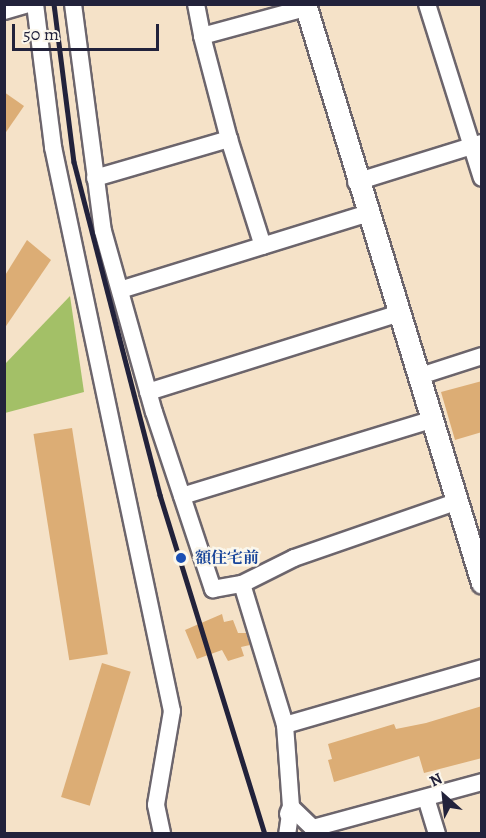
<!DOCTYPE html>
<html>
<head>
<meta charset="utf-8">
<style>
	body { margin:0 }
	#map { position:relative; width:486px; height:838px; overflow:hidden; background:#f5e2c8; font-family:Alegreya,"Noto Serif JP",serif }
	div>[style] { position:absolute }
	.green>* { inset:0; background:#a3c067 }
	.building>* { inset:0; background:#dcad75; transform-origin:0 0 }
	.roads { filter:drop-shadow(2px 0 #6c656c) drop-shadow(-2px 0 #6c656c) drop-shadow(0 2px #6c656c) drop-shadow(0 -2px #6c656c) }
	.minor>* { height:16px; margin:-8px; padding:0 8px; transform-origin:8px; border-radius:8px; background:#fff }
	.tertiary>* { height:21px; margin:-10.5px; padding:0 10.5px; transform-origin:10.5px; border-radius:10.5px; background:#fff }
	.rail>* { height:4.5px; margin:-2.25px; padding:0 2.25px; transform-origin:2.25px; border-radius:2.25px; background:#22223b }
	.dots>* { width:16px; height:16px; translate:-50% -50%; box-sizing:border-box; border:3px solid #fbf7ec; border-radius:50% }
	span { translate:-50% -50%; white-space:nowrap; text-align:center; line-height:1.15; -webkit-text-stroke:5px #fbf7ec; paint-order:stroke }
	.transit-label { font-size:16px; color:#164399; font-weight:700 }
	.left { translate:0 -50%; text-align:left }
	.frame { position:absolute; inset:0; border:6px solid #22223b; pointer-events:none }
	.north { position:absolute; left:414px; top:766px; width:60px; height:60px; -webkit-text-stroke:4px #fbf7ec; paint-order:stroke; rotate:333deg; font-size:16px; font-weight:700; line-height:24px; text-align:center; color:#22223b }
	.north::after { content:''; display:block; margin:auto; width:21px; height:27px; background:#22223b; clip-path:polygon(50% 0,100% 100%,50% 72%,0 100%) }
	.scale { position:absolute; left:12px; top:24px; width:147px; height:27px; box-sizing:border-box; border:3px solid #22223b; border-top:0; padding-left:8px; font-size:18px; line-height:21px; white-space:nowrap; color:#22223b; -webkit-text-stroke:4px #fbf7ec; paint-order:stroke }
</style>
</head>
<body>
<div id="map">
	<div class="green">
		<div style="clip-path:polygon(70px 296px,84px 392px,5px 413px,5px 364px)"></div>
	</div>
	<div class="building">
		<div style="clip-path:polygon(4px 92px,24px 106px,4px 135px)"></div>
		<div style="clip-path:polygon(27px 240px,51px 260px,4px 329px,4px 277px)"></div>
		<div style="clip-path:polygon(482px 381px,482px 432px,455px 440px,441px 392px)"></div>
		<div style="left:72px;top:428px;width:229px;height:39px;rotate:81deg"></div>
		<div style="clip-path:polygon(222px 614px,224px 622px,233px 620px,238px 633px,246px 633px,250px 645px,241px 647px,244px 656px,228px 661px,222px 650px,197px 659px,185px 630px)"></div>
		<div style="left:102px;top:663px;width:30px;height:140px;rotate:17deg"></div>
		<div style="clip-path:polygon(482px 706px,482px 758px,424px 773px,419px 756px,334px 782px,328px 760px,332px 759px,328px 744px,394px 724px,396px 729px,426px 723px)"></div>
	</div>
	<div class="roads">
		<div class="minor">
			<div style="left:35px;top:4px;width:144px;rotate:82.8deg"></div>
			<div style="left:53px;top:147px;width:576px;rotate:78.09deg"></div>
			<div style="left:172px;top:711px;width:95px;rotate:99.7deg"></div>
			<div style="left:156px;top:805px;width:30px;rotate:78deg"></div>
			<div style="left:73px;top:4px;width:229px;rotate:82.5deg"></div>
			<div style="left:103px;top:231px;width:188px;rotate:74.3deg"></div>
			<div style="left:154px;top:412px;width:187px;rotate:71.6deg"></div>
			<div style="left:213px;top:589px;width:29px;rotate:-10deg"></div>
			<div style="left:242px;top:584px;width:147px;rotate:73deg"></div>
			<div style="left:285px;top:725px;width:82px;rotate:85.8deg"></div>
			<div style="left:291px;top:807px;width:27px;rotate:98deg"></div>
			<div style="left:196px;top:4px;width:33px;rotate:79deg"></div>
			<div style="left:427px;top:4px;width:182px;rotate:72.5deg"></div>
			<div style="left:4px;top:11px;width:25px;rotate:-16deg"></div>
			<div style="left:229px;top:139px;width:112px;rotate:72.4deg"></div>
			<div style="left:95px;top:178px;width:140px;rotate:-16.2deg"></div>
			<div style="left:229px;top:139px;width:106px;rotate:-104.7deg"></div>
			<div style="left:202px;top:36px;width:107px;rotate:-15.2deg"></div>
			<div style="left:356px;top:182px;width:131px;rotate:-17.3deg"></div>
			<div style="left:120px;top:290px;width:257px;rotate:-17.2deg"></div>
			<div style="left:417px;top:377px;width:68px;rotate:-17.9deg"></div>
			<div style="left:148px;top:392px;width:261px;rotate:-17.4deg"></div>
			<div style="left:182px;top:496px;width:260px;rotate:-17deg"></div>
			<div style="left:242px;top:584px;width:58px;rotate:-26.6deg"></div>
			<div style="left:294px;top:558px;width:171px;rotate:-19.1deg"></div>
			<div style="left:285px;top:725px;width:205px;rotate:-16.1deg"></div>
			<div style="left:426px;top:798px;width:38px;rotate:73deg"></div>
			<div style="left:288px;top:814px;width:8px;rotate:-67deg"></div>
			<div style="left:291px;top:807px;width:30px;rotate:44deg"></div>
			<div style="left:313px;top:828px;width:175px;rotate:-15.2deg"></div>
		</div>
		<div class="tertiary">
			<div style="left:305px;top:4px;width:605px;rotate:73deg"></div>
		</div>
	</div>
	<div class="rail">
		<div style="left:54px;top:4px;width:159px;rotate:82.8deg"></div>
		<div style="left:74px;top:162px;width:344px;rotate:75.5deg"></div>
		<div style="left:160px;top:495px;width:355px;rotate:72.8deg"></div>
	</div>
	<div class="dots">
		<div style="left:181px;top:558px;background:#1a4fb4"></div>
	</div>
	<div class="transit-label">
		<span class="left" style="left:195px;top:558px">額住宅前</span>
	</div>
	<div class="frame"></div>
	<div class="north">N</div>
	<div class="scale">50 m</div>
</div>
</body>
</html>
